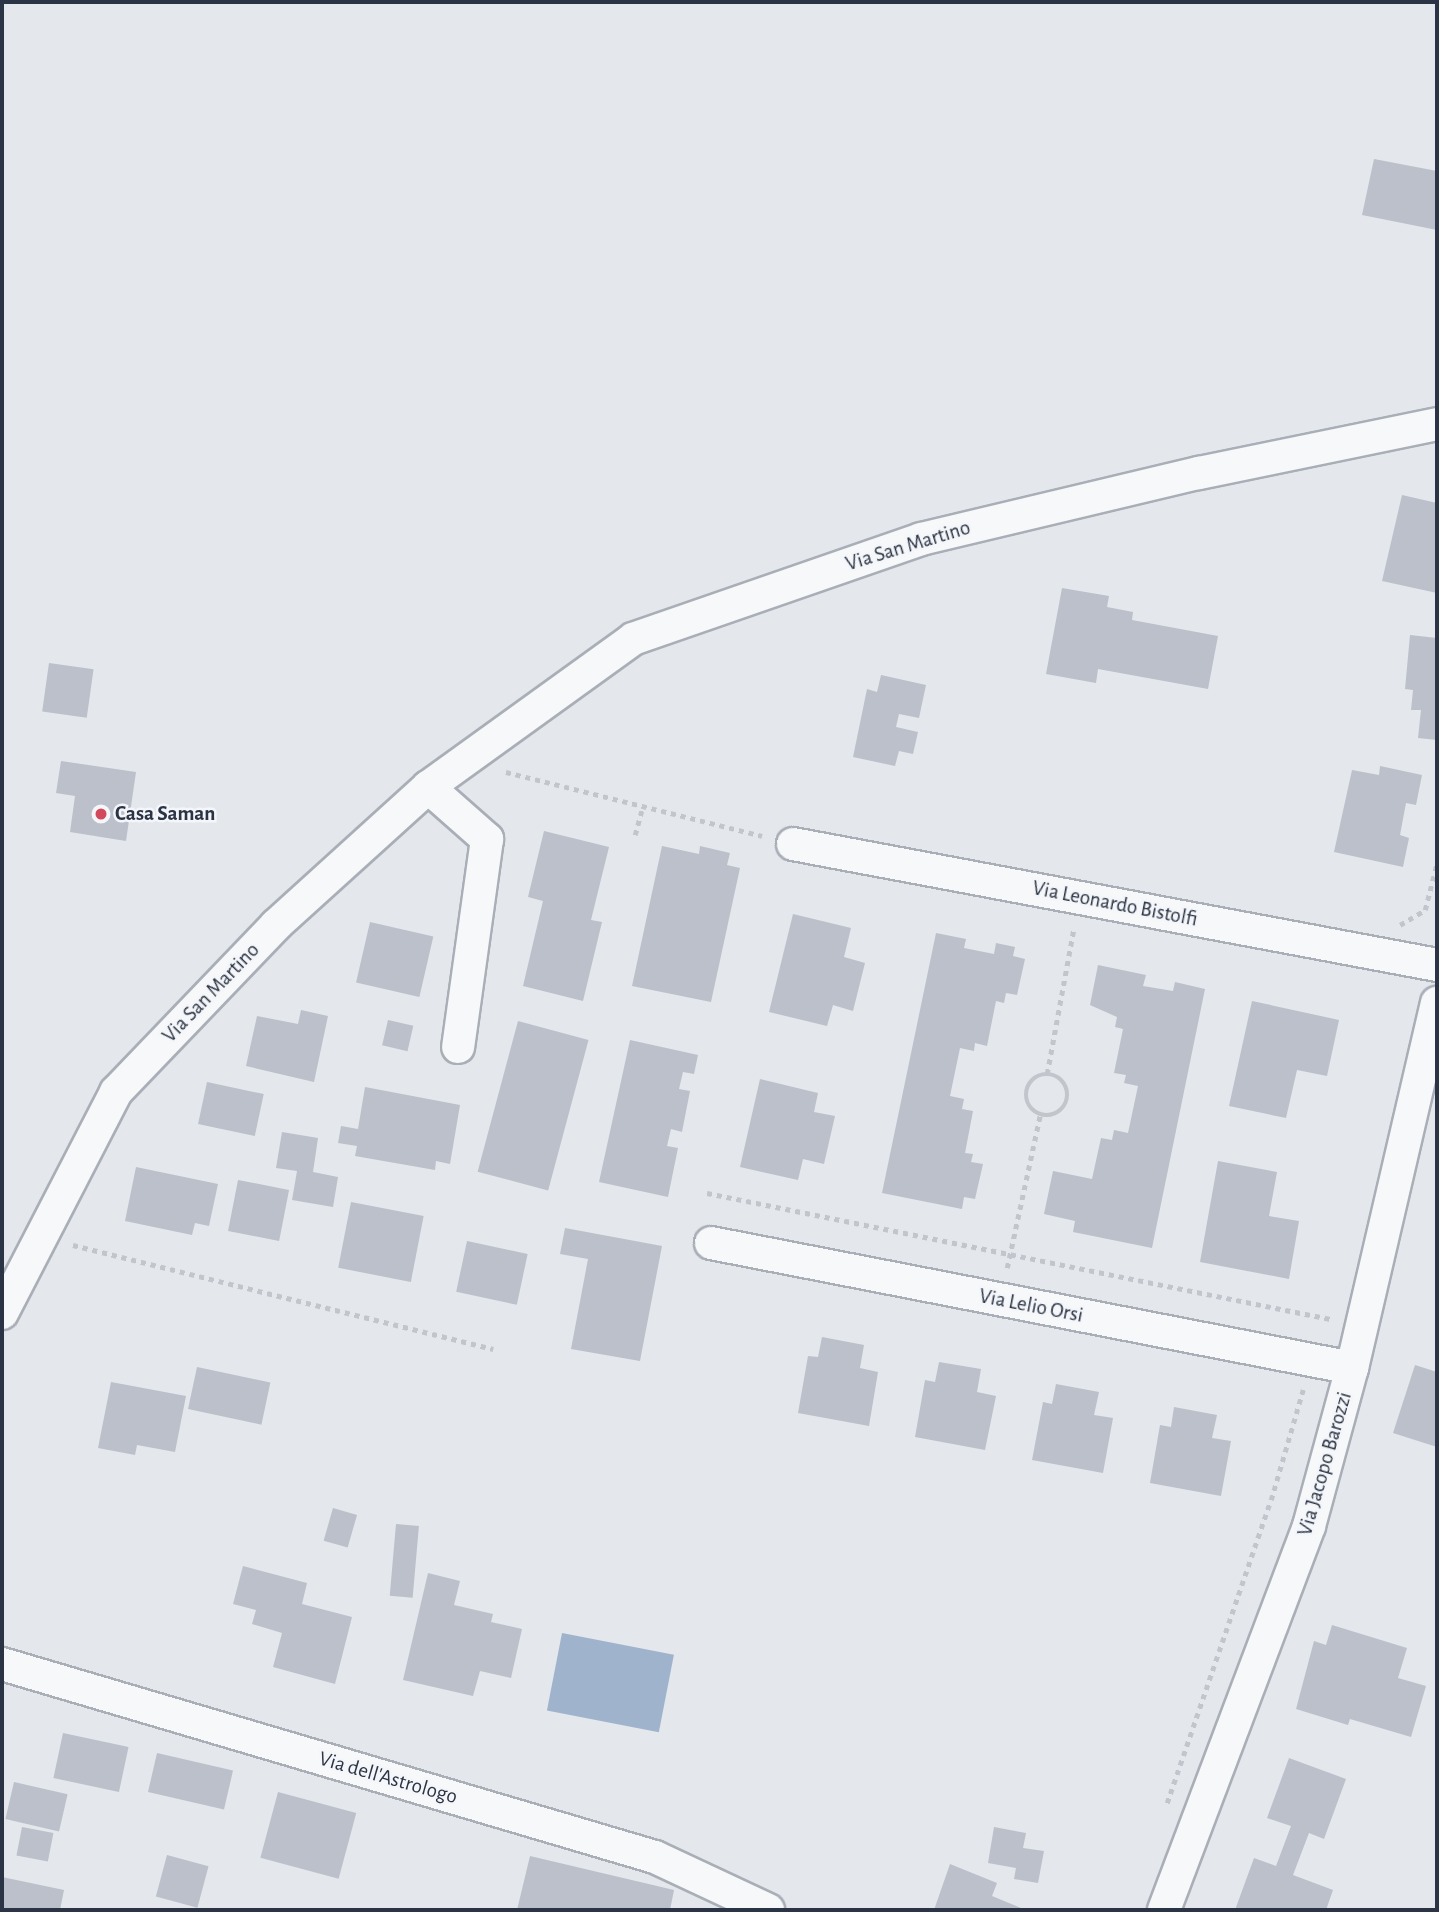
<!DOCTYPE html>
<html>
<head>
<meta charset="utf-8">
<style>
	body { margin:0 }
	#map { position:relative; width:1439px; height:1912px; overflow:hidden; background:#e4e7ec; font-family:"Alegreya Sans",sans-serif }
	div>[style] { position:absolute }
	.water>* { inset:0; background:#9fb4cc; transform-origin:0 0 }
	.building>* { inset:0; background:#bbc0ca; transform-origin:0 0 }
	.path>* { height:4.5px; margin-top:-2.25px; transform-origin:0; background:repeating-linear-gradient(90deg,#c2c5cb 0 5px,transparent 0 10px) }
	.path>.ring { margin:-2.25px; padding:0; box-sizing:content-box; background:none; border:4.5px solid #c2c5cb; border-radius:50% }
	.roads { filter:drop-shadow(2px 0 #a9aeb7) drop-shadow(-2px 0 #a9aeb7) drop-shadow(0 2px #a9aeb7) drop-shadow(0 -2px #a9aeb7) }
	.street>* { height:32px; margin:-16px; padding:0 16px; transform-origin:16px; border-radius:16px; background:#f7f8fa }
	.dots>* { width:19px; height:19px; translate:-50% -50%; box-sizing:border-box; border:4px solid #f4f6f9; border-radius:50% }
	span { translate:-50% -50%; white-space:nowrap; text-align:center; line-height:1.15; -webkit-text-stroke:5px #f4f6f9; paint-order:stroke }
	.street-label { font-size:21px; color:#2b3445 }
	.poi-label { font-size:21px; color:#2b3445; font-weight:700 }
	.left { translate:0 -50%; text-align:left }
	.frame { position:absolute; inset:0; border:4px solid #2b3445; pointer-events:none }
</style>
</head>
<body>
<div id="map">
	<div class="water">
		<div style="left:562px;top:1633px;width:114px;height:79px;rotate:11deg"></div>
	</div>
	<div class="building">
		<div style="clip-path:polygon(1374px 159px,1437px 171px,1437px 230px,1362px 215px)"></div>
		<div style="clip-path:polygon(1402px 495px,1437px 503px,1437px 593px,1382px 581px)"></div>
		<div style="clip-path:polygon(1062px 588px,1109px 596px,1107px 607px,1133px 612px,1132px 620px,1218px 636px,1208px 689px,1098px 669px,1096px 683px,1046px 674px)"></div>
		<div style="clip-path:polygon(1410px 635px,1437px 638px,1437px 740px,1418px 738px,1421px 710px,1411px 710px,1413px 690px,1405px 689px)"></div>
		<div style="left:49px;top:663px;width:45px;height:49px;rotate:8deg"></div>
		<div style="clip-path:polygon(881px 675px,926px 685px,919px 718px,899px 714px,896px 727px,918px 732px,913px 754px,899px 751px,895px 766px,853px 757px,867px 689px,877px 692px)"></div>
		<div style="clip-path:polygon(61px 761px,136px 772px,126px 841px,70px 832px,75px 796px,56px 793px)"></div>
		<div style="clip-path:polygon(1380px 766px,1422px 775px,1416px 805px,1406px 803px,1400px 835px,1409px 838px,1403px 867px,1334px 852px,1352px 770px,1379px 775px)"></div>
		<div style="clip-path:polygon(544px 831px,609px 847px,591px 920px,602px 922px,583px 1001px,523px 986px,543px 901px,528px 897px)"></div>
		<div style="clip-path:polygon(662px 846px,699px 854px,700px 846px,730px 853px,727px 865px,740px 868px,711px 1002px,632px 986px)"></div>
		<div style="clip-path:polygon(793px 914px,851px 928px,844px 957px,865px 963px,853px 1011px,833px 1005px,827px 1026px,769px 1012px)"></div>
		<div style="left:370px;top:922px;width:65px;height:62px;rotate:13deg"></div>
		<div style="clip-path:polygon(936px 933px,966px 939px,964px 948px,994px 954px,996px 943px,1015px 947px,1013px 956px,1025px 959px,1017px 995px,1006px 993px,1004px 1003px,996px 1001px,987px 1046px,975px 1043px,974px 1051px,960px 1048px,950px 1096px,964px 1099px,962px 1109px,973px 1111px,965px 1153px,973px 1154px,971px 1162px,983px 1164px,975px 1199px,964px 1197px,962px 1209px,882px 1193px)"></div>
		<div style="clip-path:polygon(1098px 965px,1146px 975px,1143px 986px,1173px 991px,1175px 982px,1205px 989px,1152px 1248px,1073px 1232px,1075px 1221px,1044px 1214px,1053px 1171px,1092px 1179px,1101px 1138px,1112px 1140px,1114px 1130px,1128px 1133px,1138px 1086px,1124px 1083px,1126px 1075px,1114px 1073px,1123px 1029px,1115px 1027px,1117px 1017px,1090px 1005px)"></div>
		<div style="clip-path:polygon(1252px 1001px,1339px 1020px,1327px 1076px,1297px 1070px,1286px 1118px,1229px 1106px)"></div>
		<div style="clip-path:polygon(301px 1010px,328px 1016px,314px 1082px,246px 1066px,257px 1016px,298px 1024px)"></div>
		<div style="left:388px;top:1020px;width:26px;height:26px;rotate:13deg"></div>
		<div style="left:518px;top:1021px;width:73px;height:156px;rotate:15deg"></div>
		<div style="clip-path:polygon(630px 1040px,698px 1055px,694px 1074px,683px 1072px,679px 1089px,690px 1091px,682px 1132px,671px 1129px,667px 1146px,678px 1148px,668px 1197px,599px 1182px)"></div>
		<div style="clip-path:polygon(760px 1079px,818px 1093px,814px 1112px,835px 1116px,824px 1164px,803px 1159px,798px 1180px,740px 1167px)"></div>
		<div style="left:207px;top:1082px;width:58px;height:43px;rotate:12deg"></div>
		<div style="clip-path:polygon(365px 1087px,460px 1105px,450px 1164px,436px 1161px,435px 1170px,355px 1156px,357px 1146px,338px 1143px,341px 1126px,358px 1129px)"></div>
		<div style="clip-path:polygon(282px 1132px,318px 1138px,313px 1172px,338px 1177px,333px 1207px,292px 1200px,297px 1171px,276px 1168px)"></div>
		<div style="clip-path:polygon(1218px 1161px,1277px 1172px,1269px 1216px,1299px 1221px,1289px 1279px,1200px 1262px)"></div>
		<div style="clip-path:polygon(136px 1167px,218px 1184px,209px 1226px,195px 1223px,192px 1235px,125px 1221px)"></div>
		<div style="left:238px;top:1180px;width:52px;height:52px;rotate:11deg"></div>
		<div style="left:351px;top:1202px;width:74px;height:67px;rotate:11deg"></div>
		<div style="clip-path:polygon(565px 1228px,662px 1246px,640px 1361px,571px 1349px,588px 1259px,560px 1254px)"></div>
		<div style="left:467px;top:1241px;width:62px;height:52px;rotate:12deg"></div>
		<div style="clip-path:polygon(822px 1337px,864px 1345px,860px 1368px,878px 1372px,869px 1426px,798px 1413px,808px 1356px,818px 1357px)"></div>
		<div style="clip-path:polygon(939px 1362px,981px 1369px,977px 1392px,996px 1396px,985px 1450px,915px 1437px,925px 1380px,935px 1382px)"></div>
		<div style="clip-path:polygon(1415px 1365px,1437px 1372px,1437px 1447px,1393px 1433px)"></div>
		<div style="left:197px;top:1367px;width:75px;height:43px;rotate:12deg"></div>
		<div style="clip-path:polygon(111px 1382px,186px 1396px,175px 1452px,137px 1445px,135px 1455px,98px 1448px)"></div>
		<div style="clip-path:polygon(1056px 1384px,1099px 1392px,1094px 1415px,1113px 1418px,1103px 1473px,1032px 1460px,1043px 1402px,1052px 1404px)"></div>
		<div style="clip-path:polygon(1174px 1407px,1217px 1415px,1212px 1438px,1231px 1441px,1221px 1496px,1150px 1483px,1160px 1425px,1171px 1427px)"></div>
		<div style="left:333px;top:1508px;width:25px;height:34px;rotate:16deg"></div>
		<div style="left:396px;top:1524px;width:23px;height:72px;rotate:5deg"></div>
		<div style="clip-path:polygon(243px 1566px,307px 1583px,302px 1604px,352px 1617px,335px 1684px,273px 1667px,282px 1633px,252px 1624px,256px 1610px,233px 1604px)"></div>
		<div style="clip-path:polygon(428px 1573px,460px 1581px,454px 1605px,493px 1614px,491px 1622px,522px 1629px,511px 1678px,480px 1671px,473px 1696px,403px 1680px)"></div>
		<div style="clip-path:polygon(1332px 1625px,1407px 1648px,1398px 1678px,1426px 1686px,1411px 1737px,1350px 1719px,1348px 1725px,1296px 1709px,1314px 1641px,1326px 1645px)"></div>
		<div style="left:63px;top:1733px;width:67px;height:46px;rotate:12deg"></div>
		<div style="left:157px;top:1753px;width:78px;height:40px;rotate:13deg"></div>
		<div style="clip-path:polygon(1289px 1758px,1346px 1779px,1324px 1839px,1309px 1833px,1293px 1875px,1333px 1890px,1326px 1910px,1235px 1910px,1254px 1858px,1276px 1866px,1291px 1826px,1267px 1818px)"></div>
		<div style="left:14px;top:1782px;width:55px;height:38px;rotate:13deg"></div>
		<div style="left:278px;top:1792px;width:81px;height:68px;rotate:15deg"></div>
		<div style="left:22px;top:1827px;width:32px;height:29px;rotate:11deg"></div>
		<div style="clip-path:polygon(994px 1827px,1026px 1833px,1023px 1848px,1044px 1851px,1038px 1883px,1014px 1879px,1016px 1868px,988px 1863px)"></div>
		<div style="left:167px;top:1855px;width:43px;height:43px;rotate:15deg"></div>
		<div style="clip-path:polygon(530px 1856px,674px 1890px,670px 1910px,517px 1910px)"></div>
		<div style="clip-path:polygon(950px 1864px,997px 1883px,992px 1896px,1026px 1910px,934px 1910px)"></div>
		<div style="clip-path:polygon(2px 1877px,64px 1890px,60px 1910px,2px 1910px)"></div>
	</div>
	<div class="path">
		<div style="left:506px;top:772px;width:264px;rotate:14deg"></div>
		<div style="left:635px;top:835px;width:30px;rotate:-75deg"></div>
		<div style="left:1400px;top:925px;width:29px;rotate:-31deg"></div>
		<div style="left:1425px;top:910px;width:49px;rotate:-75.7deg"></div>
		<div style="left:1047px;top:1074px;width:149px;rotate:-79.6deg"></div>
		<div class="ring" style="left:1026px;top:1074px;width:37.5px;height:37.5px"></div>
		<div style="left:707px;top:1193px;width:636px;rotate:11.43deg"></div>
		<div style="left:73px;top:1245px;width:433px;rotate:13.9deg"></div>
		<div style="left:1007px;top:1268px;width:157px;rotate:-77.8deg"></div>
		<div style="left:1167px;top:1803px;width:320px;rotate:-71.1deg"></div>
		<div style="left:1271px;top:1500px;width:115px;rotate:-73.8deg"></div>
	</div>
	<div class="roads">
		<div class="street">
			<div style="left:428px;top:787px;width:79px;rotate:41.4deg"></div>
			<div style="left:487px;top:839px;width:210px;rotate:97.9deg"></div>
			<div style="left:793px;top:844px;width:655px;rotate:10.64deg"></div>
			<div style="left:711px;top:1243px;width:653px;rotate:11.03deg"></div>
			<div style="left:2px;top:1313px;width:249px;rotate:-62.7deg"></div>
			<div style="left:116px;top:1092px;width:231px;rotate:-46.2deg"></div>
			<div style="left:276px;top:925px;width:205px;rotate:-42.2deg"></div>
			<div style="left:428px;top:787px;width:253px;rotate:-35.8deg"></div>
			<div style="left:633px;top:639px;width:305px;rotate:-19.1deg"></div>
			<div style="left:921px;top:539px;width:286px;rotate:-13.4deg"></div>
			<div style="left:1199px;top:473px;width:243px;rotate:-11.6deg"></div>
			<div style="left:2px;top:1664px;width:681px;rotate:16.47deg"></div>
			<div style="left:655px;top:1857px;width:125px;rotate:25.1deg"></div>
			<div style="left:1164px;top:1910px;width:410px;rotate:-69.3deg"></div>
			<div style="left:1309px;top:1526px;width:164px;rotate:-74.8deg"></div>
			<div style="left:1352px;top:1368px;width:375px;rotate:-76.9deg"></div>
		</div>
	</div>
	<div class="dots">
		<div style="left:101px;top:814px;background:#d1495b"></div>
	</div>
	<div class="street-label">
		<span style="left:908px;top:546px;rotate:-17deg">Via San Martino</span>
		<span style="left:1115px;top:904px;rotate:11deg">Via Leonardo Bistolfi</span>
		<span style="left:211px;top:993px;rotate:-46deg">Via San Martino</span>
		<span style="left:1031px;top:1306px;rotate:11deg">Via Lelio Orsi</span>
		<span style="left:1325px;top:1464px;rotate:-74deg">Via Jacopo Barozzi</span>
		<span style="left:388px;top:1778px;rotate:16deg">Via dell'Astrologo</span>
	</div>
	<div class="poi-label">
		<span class="left" style="left:115px;top:814px">Casa Saman</span>
	</div>
	<div class="frame"></div>
</div>
</body>
</html>
